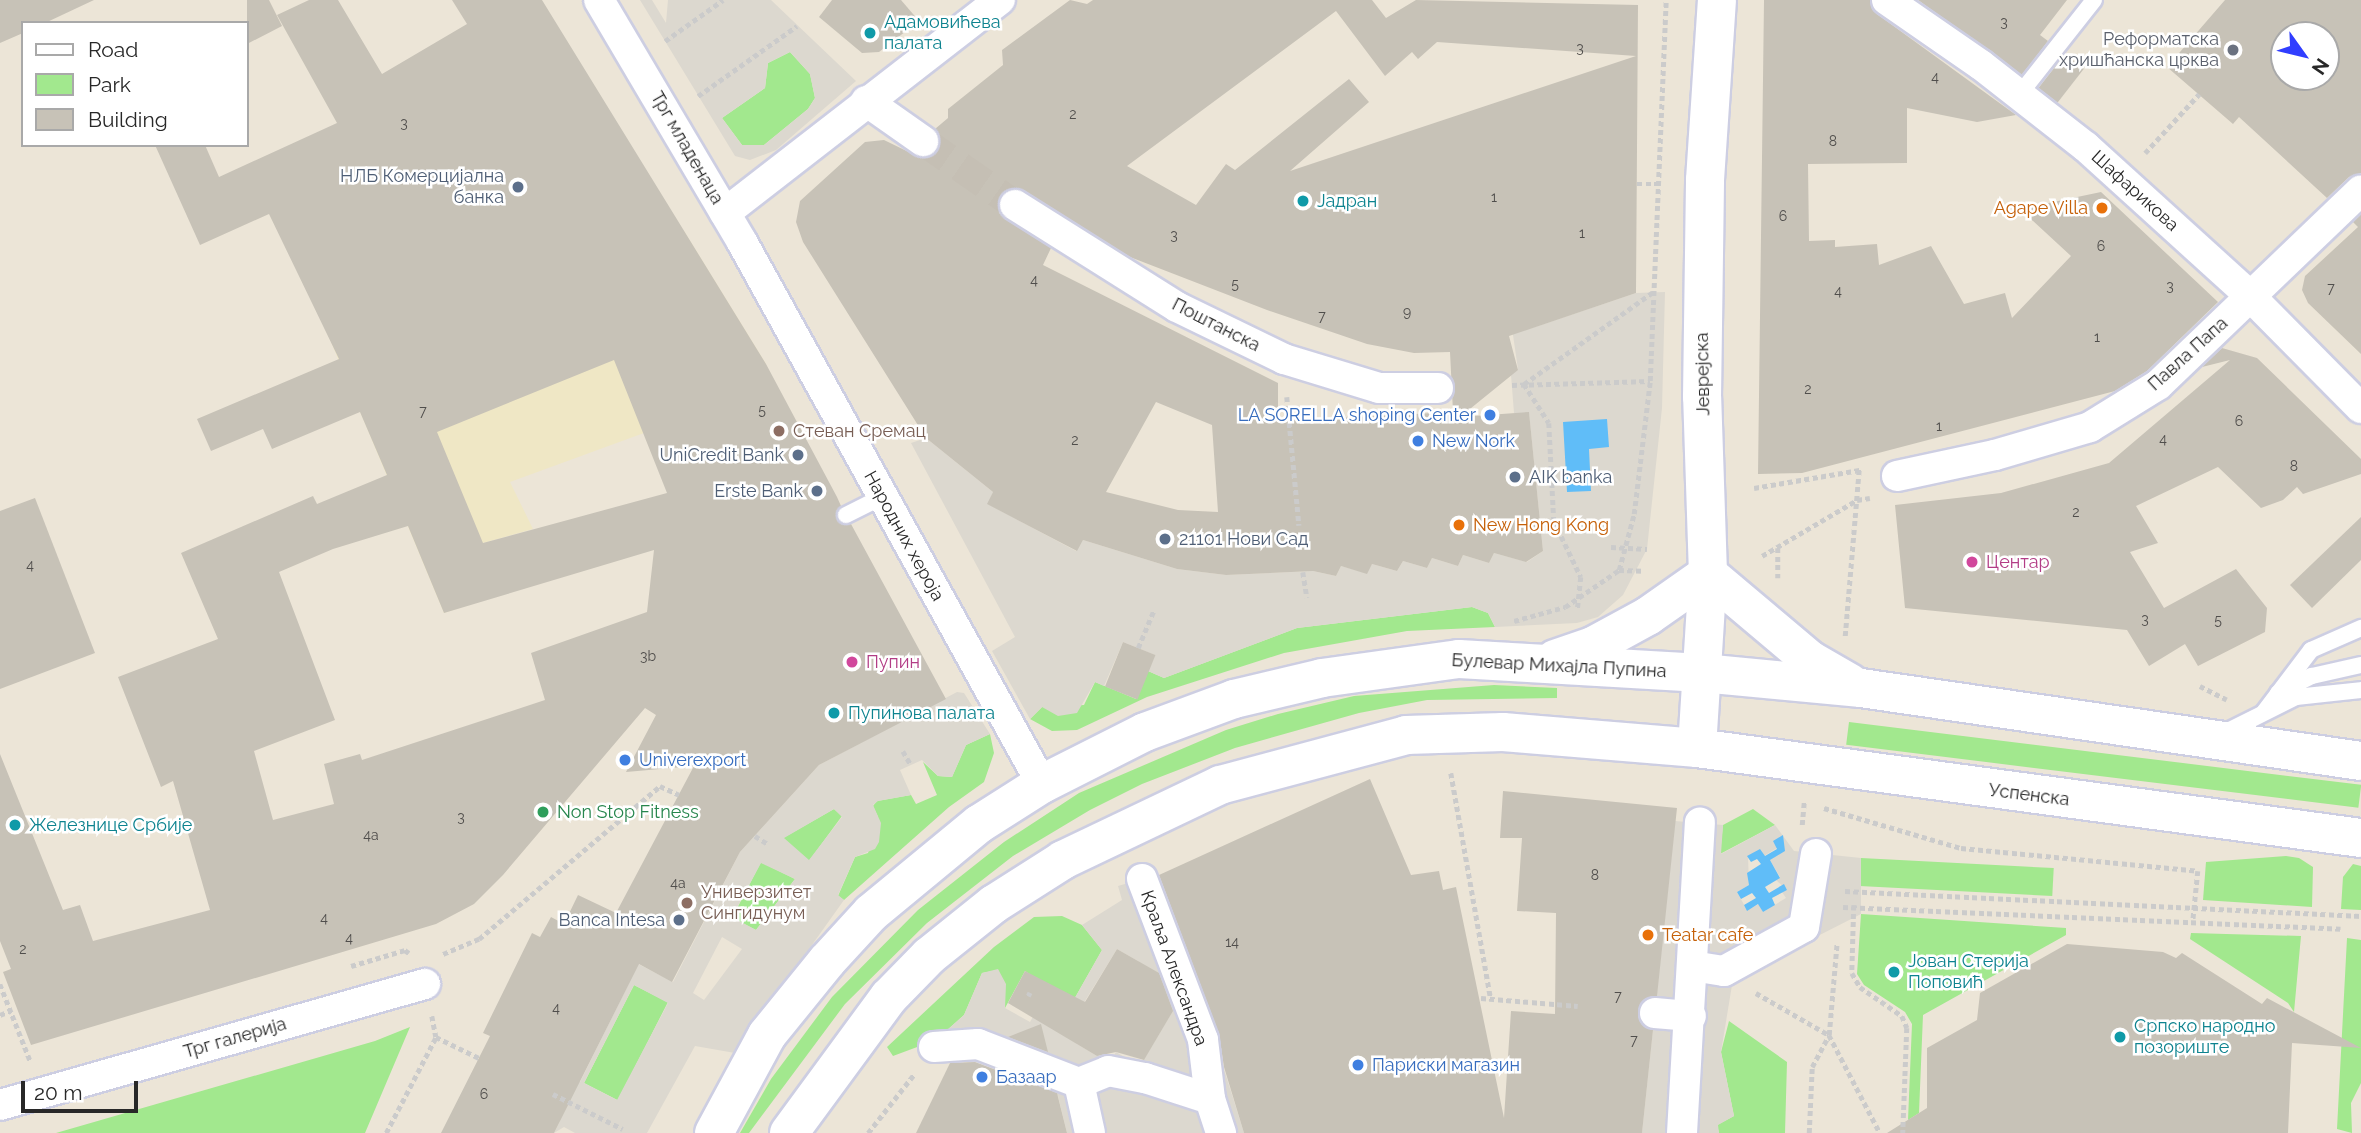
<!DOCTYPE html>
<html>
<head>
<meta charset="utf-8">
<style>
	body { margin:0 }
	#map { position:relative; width:2361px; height:1133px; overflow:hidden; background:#ece5d7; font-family:Raleway,sans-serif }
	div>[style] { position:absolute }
	.education>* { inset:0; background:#efe7c5 }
	.green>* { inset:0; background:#a2e88e; transform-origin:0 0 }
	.plaza>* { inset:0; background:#dcd8cf }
	.water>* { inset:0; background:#60bdf8 }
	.building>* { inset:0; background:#c7c2b7; transform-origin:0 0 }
	.street-tunnel>* { height:30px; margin-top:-15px; transform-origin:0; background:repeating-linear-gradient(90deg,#c5bfb4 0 30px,transparent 0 45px) }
	.path>* { height:4.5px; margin-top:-2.25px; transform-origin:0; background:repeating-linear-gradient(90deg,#cbcbcb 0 5px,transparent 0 8.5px) }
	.roads { filter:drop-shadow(2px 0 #cdcee2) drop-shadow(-2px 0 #cdcee2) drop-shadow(0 2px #cdcee2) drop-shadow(0 -2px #cdcee2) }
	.lane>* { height:16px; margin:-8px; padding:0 8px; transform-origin:8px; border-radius:8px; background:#fff }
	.street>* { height:30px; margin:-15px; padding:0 15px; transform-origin:15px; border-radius:15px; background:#fff }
	.secondary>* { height:38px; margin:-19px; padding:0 19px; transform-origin:19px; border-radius:19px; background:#fff }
	.dots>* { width:19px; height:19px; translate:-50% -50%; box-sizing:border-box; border:4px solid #fff; border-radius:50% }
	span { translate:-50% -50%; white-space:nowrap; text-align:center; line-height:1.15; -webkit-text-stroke:5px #fff; paint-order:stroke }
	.number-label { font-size:14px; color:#504e4c }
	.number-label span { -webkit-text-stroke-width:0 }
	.culture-label { font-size:18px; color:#0d838f }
	.left { translate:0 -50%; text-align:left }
	.worship-label { font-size:18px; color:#5b616d }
	.right { translate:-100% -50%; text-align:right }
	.street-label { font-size:18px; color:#282828 }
	.service-label { font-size:18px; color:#4e5e75 }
	.food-label { font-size:18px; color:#c56008 }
	.shop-label { font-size:18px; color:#366cbe }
	.education-label { font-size:18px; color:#785e54 }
	.hotel-label { font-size:18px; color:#b23c85 }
	.leisure-label { font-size:18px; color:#27864d }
	.legend { position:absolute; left:21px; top:21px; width:228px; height:126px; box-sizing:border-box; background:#fff; border:2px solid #a9a9a9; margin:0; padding:9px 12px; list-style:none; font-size:21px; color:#282828 }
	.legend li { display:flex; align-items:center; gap:14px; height:35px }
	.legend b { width:35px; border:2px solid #a9a9a9 }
	.north { position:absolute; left:2270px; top:21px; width:70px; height:70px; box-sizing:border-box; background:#fff; border:2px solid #a9a9a9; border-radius:50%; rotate:124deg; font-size:19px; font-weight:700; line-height:28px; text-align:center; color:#282828 }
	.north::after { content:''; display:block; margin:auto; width:24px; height:32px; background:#313eff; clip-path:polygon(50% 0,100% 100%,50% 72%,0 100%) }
	.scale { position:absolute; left:21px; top:1081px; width:117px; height:32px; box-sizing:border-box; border:4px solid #282828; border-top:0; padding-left:9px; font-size:21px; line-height:24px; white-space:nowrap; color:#282828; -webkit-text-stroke:5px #fff; paint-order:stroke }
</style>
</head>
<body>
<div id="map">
	<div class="education">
		<div style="clip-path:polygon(684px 231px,766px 364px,644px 433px,510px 482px,533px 529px,483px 543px,491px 564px,492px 597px,444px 613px,329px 337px,582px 271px)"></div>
	</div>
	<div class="green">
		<div style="clip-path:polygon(790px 52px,810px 74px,815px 98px,808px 109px,764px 145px,742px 145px,722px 118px,765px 88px,768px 63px)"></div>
		<div style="clip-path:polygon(1472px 607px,1488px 613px,1495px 627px,1407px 631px,1284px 653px,1147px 697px,1077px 730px,1052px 731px,1030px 719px,1042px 707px,1084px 705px,1095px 682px,1136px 699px,1148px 671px,1164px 678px,1297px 628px)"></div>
		<div style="clip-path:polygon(1494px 685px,1557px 688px,1557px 698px,1427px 700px,1359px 713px,1235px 748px,1142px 784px,1090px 810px,1013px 856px,927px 923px,845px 1004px,749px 1133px,740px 1133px,771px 1079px,832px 997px,918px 910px,1004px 842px,1079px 793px,1226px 730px,1278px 714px,1354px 696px)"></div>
		<div style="left:1849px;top:722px;width:516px;height:23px;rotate:7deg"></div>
		<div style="clip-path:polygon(990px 734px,994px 753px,984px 782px,949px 807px,844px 900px,838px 896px,855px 857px,868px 853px,878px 817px,873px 806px,877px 801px,911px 795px,916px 804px,937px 795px,923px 762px,938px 776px,952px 777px,966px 745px)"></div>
		<div style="clip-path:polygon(834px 809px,842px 816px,809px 861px,783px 838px)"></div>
		<div style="clip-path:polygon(1753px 809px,1775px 825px,1720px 854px,1723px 825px)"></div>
		<div style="clip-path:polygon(2286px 856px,2299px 858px,2313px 867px,2312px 907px,2203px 900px,2206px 862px)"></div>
		<div style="left:1861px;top:858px;width:193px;height:28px;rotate:3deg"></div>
		<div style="clip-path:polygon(761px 862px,795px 879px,756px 930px,732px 918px)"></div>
		<div style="clip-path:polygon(2353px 864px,2361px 866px,2361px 910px,2341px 909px,2343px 877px)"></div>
		<div style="clip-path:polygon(1861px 914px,2066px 928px,2066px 935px,1923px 1015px,1919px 1113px,1908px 1120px,1912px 1024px,1905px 1012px,1864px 985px,1857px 974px)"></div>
		<div style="clip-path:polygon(1062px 916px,1082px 925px,1102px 950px,1072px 1003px,1025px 971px,1005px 1008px,998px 970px,982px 973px,964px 1015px,936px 1040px,893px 1056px,887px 1047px,994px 947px,1034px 917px)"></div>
		<div style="clip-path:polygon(2191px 933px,2301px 936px,2294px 1012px,2288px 1003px,2190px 939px)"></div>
		<div style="clip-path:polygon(2347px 938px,2361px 940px,2361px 1083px,2351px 1103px,2352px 1133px,2337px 1129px)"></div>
		<div style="left:634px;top:985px;width:38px;height:110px;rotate:27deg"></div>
		<div style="clip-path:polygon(1729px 1021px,1787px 1062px,1785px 1133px,1719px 1133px,1717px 1125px,1734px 1116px,1721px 1052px)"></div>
		<div style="clip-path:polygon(410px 1027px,365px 1133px,56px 1133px,375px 1041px)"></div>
	</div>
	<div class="plaza">
		<div style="clip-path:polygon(evenodd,640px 0,652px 0,666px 23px,668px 0,771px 0,856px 81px,776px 150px,750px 160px,735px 156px,640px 0,790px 52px,810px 74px,815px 98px,808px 109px,764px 145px,742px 145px,722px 118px,765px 88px,768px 63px,790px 52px)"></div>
		<div style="clip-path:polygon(1665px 292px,1662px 408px,1647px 549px,1623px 595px,1598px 617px,1577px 623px,1495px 627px,1488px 613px,1472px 607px,1297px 628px,1164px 678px,1148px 671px,1155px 655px,1123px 642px,1104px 686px,1095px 682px,1077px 713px,1058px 716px,1042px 707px,1030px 719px,992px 651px,1015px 637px,911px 443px,926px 438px,993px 492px,988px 504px,1076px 551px,1083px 540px,1177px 569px,1226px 575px,1313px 571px,1336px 576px,1341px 566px,1366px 573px,1372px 564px,1397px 571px,1403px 561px,1427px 568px,1432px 558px,1458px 566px,1463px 555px,1489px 563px,1494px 553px,1527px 562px,1543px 551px,1529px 413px,1514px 413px,1511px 375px,1518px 369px,1509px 308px,1529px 329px,1636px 293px)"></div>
		<div style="clip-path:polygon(evenodd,957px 692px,964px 693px,990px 734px,966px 745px,952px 777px,938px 776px,922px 760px,900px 770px,911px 795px,878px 801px,873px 805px,881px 823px,879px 842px,875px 849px,855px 857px,838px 895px,844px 900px,735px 1053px,695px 1046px,647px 1133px,575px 1133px,564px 1127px,554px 1133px,560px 1121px,544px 1112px,563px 1074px,580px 1082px,629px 983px,623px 956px,673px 982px,740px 852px,819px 765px,957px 692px,834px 809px,842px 817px,809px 860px,784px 838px,834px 809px,957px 692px,761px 863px,795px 879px,756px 930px,732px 917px,761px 863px,957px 692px,722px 937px,742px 949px,704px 1000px,693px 993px,722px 937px,957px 692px,634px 985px,668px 1003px,617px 1100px,584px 1083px,634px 985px)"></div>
		<div style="clip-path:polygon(evenodd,1675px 821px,1723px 825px,1721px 854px,1775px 825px,1794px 851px,1861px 858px,1861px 914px,1733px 979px,1721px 1052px,1734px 1116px,1718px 1125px,1719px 1133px,1642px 1133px,1675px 821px,1783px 835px,1782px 845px,1770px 860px,1780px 877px,1776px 880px,1787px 890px,1782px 892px,1786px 898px,1763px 912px,1759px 904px,1747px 910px,1737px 892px,1749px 885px,1748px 856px,1764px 856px,1777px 848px,1783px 835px)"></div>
		<div style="clip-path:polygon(evenodd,1142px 879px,1218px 1050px,1244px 1133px,1067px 1133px,1058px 1096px,970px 1051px,936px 1040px,964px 1015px,982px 973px,998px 969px,1006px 984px,1005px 1008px,1030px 1022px,1039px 1006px,1072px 1003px,1102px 950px,1082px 925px,1122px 900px,1118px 886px,1142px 879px,1117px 949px,1138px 961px,1171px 1014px,1140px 1066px,1116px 1052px,1109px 1063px,1077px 1044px,1098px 1009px,1085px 1001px,1117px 949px)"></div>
	</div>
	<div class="water">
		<div style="clip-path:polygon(1607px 419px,1609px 447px,1589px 449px,1591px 491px,1567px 492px,1563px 422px)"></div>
		<div style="clip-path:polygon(1783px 835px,1785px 851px,1770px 860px,1780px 878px,1765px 887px,1769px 893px,1784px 884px,1787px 890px,1772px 898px,1775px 905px,1763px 912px,1758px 904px,1747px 911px,1744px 905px,1756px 898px,1752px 893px,1741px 899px,1737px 892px,1749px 885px,1747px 873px,1761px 864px,1757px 859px,1751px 862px,1747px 856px,1760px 849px,1765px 856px,1777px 849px,1773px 841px)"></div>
	</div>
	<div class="building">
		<div style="clip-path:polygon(0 0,94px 0,45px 23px,23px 23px,23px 33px,0 43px)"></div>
		<div style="clip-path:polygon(247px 0,269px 0,282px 26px,247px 44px)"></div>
		<div style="clip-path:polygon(evenodd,309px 0,338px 0,382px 74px,467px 24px,452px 0,542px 0,766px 364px,837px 497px,841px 506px,837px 520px,851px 524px,946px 699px,819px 765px,740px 852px,672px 982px,639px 964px,554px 1133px,441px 1133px,490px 1036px,483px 1033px,532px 933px,540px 937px,551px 917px,564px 924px,578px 895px,616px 913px,694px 766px,626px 772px,656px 715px,645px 708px,503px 875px,474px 904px,436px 924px,31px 1045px,3px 972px,11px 969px,0 941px,0 754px,63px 910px,80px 905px,93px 941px,210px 910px,173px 781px,161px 787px,118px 677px,218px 639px,181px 553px,313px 496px,317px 504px,387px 475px,360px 412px,272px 449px,263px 429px,211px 451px,197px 419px,339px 359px,269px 214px,200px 245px,155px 145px,205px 145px,219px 177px,337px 123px,277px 15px,309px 0,614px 360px,667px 493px,483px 543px,437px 432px,614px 360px,309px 0,408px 526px,444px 613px,654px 550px,647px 612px,531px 653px,545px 700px,362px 760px,360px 754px,324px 764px,334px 804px,273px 820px,254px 751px,335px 720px,279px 572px,333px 549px,408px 526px)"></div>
		<div style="clip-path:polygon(832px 0,901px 0,919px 21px,879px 52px,862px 53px,819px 17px)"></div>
		<div style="clip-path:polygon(evenodd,1070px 0,1087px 4px,1093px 0,1372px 0,1386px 18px,1416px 0,1638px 5px,1636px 293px,1509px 336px,1518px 370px,1460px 417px,1529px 412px,1543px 551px,1526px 562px,1494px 553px,1489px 563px,1463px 555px,1458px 566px,1432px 558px,1427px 568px,1403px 561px,1397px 571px,1372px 564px,1367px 574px,1341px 566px,1336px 576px,1313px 571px,1226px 575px,1177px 569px,1083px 540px,1077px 551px,987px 504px,993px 492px,926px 438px,803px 242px,796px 222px,800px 201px,865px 142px,884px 140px,921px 158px,931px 157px,940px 143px,935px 129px,948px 118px,948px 109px,1003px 65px,1002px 50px,1070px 0,1336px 11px,1385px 76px,1412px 52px,1418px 59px,1437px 42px,1636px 56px,1290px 171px,1369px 102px,1349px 79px,1235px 170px,1226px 164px,1196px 205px,1127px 166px,1336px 11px,1070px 0,1015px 188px,1130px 257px,1267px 310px,1367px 344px,1414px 353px,1450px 352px,1453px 412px,1278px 421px,1278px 383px,1043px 265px,1051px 248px,999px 213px,1000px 196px,1015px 188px,1070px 0,1156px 402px,1212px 425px,1218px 512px,1178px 510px,1106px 492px,1156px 402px)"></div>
		<div style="clip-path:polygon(1764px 0,1870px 0,1877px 14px,2016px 115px,1977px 122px,1907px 108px,1907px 163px,1808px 164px,1809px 241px,1835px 240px,1835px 247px,1877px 244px,1879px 265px,1931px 246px,1964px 304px,2005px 293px,2012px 318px,2071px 256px,2020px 209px,2101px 192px,2218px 302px,2147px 371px,2115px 391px,1802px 473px,1758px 474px)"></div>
		<div style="clip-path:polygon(1918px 0,2067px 0,2040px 35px,2048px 41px,2022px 75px)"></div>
		<div style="clip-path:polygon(evenodd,2225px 0,2361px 0,2361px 173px,2349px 177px,2327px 198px,2239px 117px,2233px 124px,2167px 67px,2225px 0,2284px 35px,2326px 35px,2326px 77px,2284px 77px,2284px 35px)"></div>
		<div style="left:2065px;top:54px;width:24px;height:43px;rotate:38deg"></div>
		<div style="clip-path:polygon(2361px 214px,2361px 354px,2308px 303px,2302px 290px,2305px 276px,2358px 227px,2353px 222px)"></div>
		<div style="clip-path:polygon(2222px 348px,2257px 358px,2361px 459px,2361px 474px,2303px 494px,2297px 487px,2283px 500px,2261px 508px,2218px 467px,2136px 506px,2158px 543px,2130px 552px,2164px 608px,2236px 569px,2267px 608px,2265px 632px,2198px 666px,2185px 644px,2149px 666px,2127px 630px,1905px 608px,1895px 505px,2001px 493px,2109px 463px,2230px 360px,2202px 367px)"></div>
		<div style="clip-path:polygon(35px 498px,95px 653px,0 689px,0 511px)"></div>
		<div style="clip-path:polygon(2361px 517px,2361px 560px,2312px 608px,2290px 585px)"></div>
		<div style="left:1123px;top:642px;width:35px;height:48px;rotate:22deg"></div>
		<div style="clip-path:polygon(1370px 779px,1411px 875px,1439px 871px,1443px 890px,1456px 887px,1504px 1118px,1511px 1011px,1555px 1014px,1556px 913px,1517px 911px,1522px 838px,1500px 838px,1503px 791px,1677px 808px,1657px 996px,1647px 998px,1638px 1011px,1640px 1021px,1653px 1030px,1642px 1133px,1244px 1133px,1224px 1067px,1219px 1034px,1159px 875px)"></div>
		<div style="clip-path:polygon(2067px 944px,2163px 952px,2176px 958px,2182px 953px,2262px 1004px,2267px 998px,2361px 1048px,2292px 1043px,2288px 1133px,1887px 1133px,1927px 1108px,1927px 1048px,1977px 1020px,1980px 993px)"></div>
		<div style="clip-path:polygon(1117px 949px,1159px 973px,1173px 1011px,1144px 1060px,1116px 1052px,1097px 1056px,1008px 1003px,1025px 971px,1085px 1002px)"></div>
		<div style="clip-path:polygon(1041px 1024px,1048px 1052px,1008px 1037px)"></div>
		<div style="clip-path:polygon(975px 1062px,1057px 1093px,1067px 1133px,916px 1133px,950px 1063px)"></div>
	</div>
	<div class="street-tunnel">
		<div style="left:923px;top:141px;width:112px;rotate:34.8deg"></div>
	</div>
	<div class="path">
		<div style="left:665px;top:41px;width:71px;rotate:-35.3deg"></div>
		<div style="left:698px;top:96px;width:121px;rotate:-35.3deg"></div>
		<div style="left:2145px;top:153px;width:80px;rotate:-47.5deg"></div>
		<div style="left:1637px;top:184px;width:21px"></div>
		<div style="left:1524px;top:384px;width:46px;rotate:57.3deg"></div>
		<div style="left:1549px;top:423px;width:98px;rotate:87.1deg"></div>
		<div style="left:1554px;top:521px;width:62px;rotate:64.3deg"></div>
		<div style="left:1581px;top:577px;width:31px;rotate:96deg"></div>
		<div style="left:1524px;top:384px;width:158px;rotate:-35.5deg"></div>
		<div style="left:1512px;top:385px;width:138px;rotate:-1.7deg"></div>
		<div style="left:1287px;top:397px;width:129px;rotate:84.6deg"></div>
		<div style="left:1754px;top:488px;width:107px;rotate:-9.7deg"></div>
		<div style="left:1611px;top:547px;width:36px;rotate:3deg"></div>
		<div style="left:1778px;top:548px;width:30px;rotate:90deg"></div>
		<div style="left:1762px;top:556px;width:110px;rotate:-30.5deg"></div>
		<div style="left:1857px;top:500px;width:13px;rotate:-9deg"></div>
		<div style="left:1619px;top:570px;width:24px;rotate:2deg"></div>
		<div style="left:1303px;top:572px;width:26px;rotate:81deg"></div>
		<div style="left:1514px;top:621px;width:53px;rotate:-15.4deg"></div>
		<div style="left:1565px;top:607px;width:65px;rotate:-34.4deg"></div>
		<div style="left:1619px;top:570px;width:58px;rotate:-75deg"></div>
		<div style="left:1634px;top:514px;width:134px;rotate:-83.1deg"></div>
		<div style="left:1650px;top:381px;width:381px;rotate:-87.6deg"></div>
		<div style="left:1845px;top:636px;width:167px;rotate:-85.2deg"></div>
		<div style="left:1138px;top:648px;width:41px;rotate:-67.2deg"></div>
		<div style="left:2200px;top:686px;width:30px;rotate:27deg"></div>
		<div style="left:903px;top:751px;width:16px;rotate:60deg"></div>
		<div style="left:1451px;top:773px;width:230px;rotate:80deg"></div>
		<div style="left:1824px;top:808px;width:143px;rotate:16.3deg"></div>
		<div style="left:1961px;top:848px;width:238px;rotate:5.5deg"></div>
		<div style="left:2198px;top:871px;width:50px;rotate:95.7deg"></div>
		<div style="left:1802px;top:825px;width:23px;rotate:-85deg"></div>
		<div style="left:755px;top:836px;width:15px;rotate:32deg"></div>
		<div style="left:1845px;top:891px;width:517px;rotate:2.77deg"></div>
		<div style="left:1854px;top:905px;width:68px;rotate:91.7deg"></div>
		<div style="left:1852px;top:973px;width:16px;rotate:60deg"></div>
		<div style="left:1860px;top:987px;width:51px;rotate:34.6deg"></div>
		<div style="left:1902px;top:1016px;width:13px;rotate:67deg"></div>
		<div style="left:1907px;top:1028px;width:105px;rotate:92.2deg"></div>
		<div style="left:1843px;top:907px;width:498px;rotate:2.5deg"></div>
		<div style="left:443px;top:954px;width:39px;rotate:-23deg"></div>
		<div style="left:479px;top:939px;width:237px;rotate:-40.2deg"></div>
		<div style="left:660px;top:786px;width:21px;rotate:25deg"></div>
		<div style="left:351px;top:966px;width:56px;rotate:-16.5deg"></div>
		<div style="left:405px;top:950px;width:5px;rotate:37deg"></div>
		<div style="left:0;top:984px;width:82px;rotate:68.5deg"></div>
		<div style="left:1756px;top:993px;width:84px;rotate:29.9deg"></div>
		<div style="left:1829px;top:1035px;width:110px;rotate:62.5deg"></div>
		<div style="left:1028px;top:996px;width:4px;rotate:-63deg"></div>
		<div style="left:1481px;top:998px;width:97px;rotate:4.7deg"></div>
		<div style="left:0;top:1015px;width:11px;rotate:-22deg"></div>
		<div style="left:432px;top:1016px;width:21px;rotate:79deg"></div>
		<div style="left:436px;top:1037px;width:48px;rotate:26deg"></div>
		<div style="left:553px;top:1094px;width:78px;rotate:26.6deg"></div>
		<div style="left:386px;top:1133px;width:108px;rotate:-62.5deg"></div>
		<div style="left:868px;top:1133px;width:76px;rotate:-51.9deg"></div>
		<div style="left:1809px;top:1133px;width:66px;rotate:-87.4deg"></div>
		<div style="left:1812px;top:1067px;width:36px;rotate:-62deg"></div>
		<div style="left:1829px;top:1035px;width:93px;rotate:-85.1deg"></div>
	</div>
	<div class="roads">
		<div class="lane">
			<div style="left:2019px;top:95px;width:121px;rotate:-51.7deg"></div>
			<div style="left:846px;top:515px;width:40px;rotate:-26.6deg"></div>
			<div style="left:2278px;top:693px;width:38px;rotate:-27deg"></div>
			<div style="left:2312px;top:676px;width:50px;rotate:-12.7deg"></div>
			<div style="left:2264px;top:712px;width:78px;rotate:-52.8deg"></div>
			<div style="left:2311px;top:650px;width:55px;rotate:-23.7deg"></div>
			<div style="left:2226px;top:732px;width:78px;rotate:-26.6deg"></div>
			<div style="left:2296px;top:697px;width:65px;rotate:-6.1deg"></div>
		</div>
		<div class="street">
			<div style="left:599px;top:0;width:281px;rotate:59.4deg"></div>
			<div style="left:742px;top:242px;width:619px;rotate:61.04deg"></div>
			<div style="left:1887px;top:0;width:114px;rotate:34.7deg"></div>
			<div style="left:1981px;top:65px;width:133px;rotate:38deg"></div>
			<div style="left:2086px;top:147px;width:220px;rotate:42.2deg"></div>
			<div style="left:2249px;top:295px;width:159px;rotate:45.3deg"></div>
			<div style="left:866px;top:101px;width:70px;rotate:35.1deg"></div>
			<div style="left:1015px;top:205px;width:191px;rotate:32.2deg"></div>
			<div style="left:1177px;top:307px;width:119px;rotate:25.9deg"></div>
			<div style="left:1284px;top:359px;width:99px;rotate:17deg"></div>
			<div style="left:1379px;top:388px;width:59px"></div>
			<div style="left:725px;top:213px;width:348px;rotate:-37.8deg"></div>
			<div style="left:1897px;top:476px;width:100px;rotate:-12.1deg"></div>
			<div style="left:1995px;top:455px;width:99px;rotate:-16.4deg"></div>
			<div style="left:2090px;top:427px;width:80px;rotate:-31.7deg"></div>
			<div style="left:2158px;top:385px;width:281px;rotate:-43.8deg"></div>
			<div style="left:1142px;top:879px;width:172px;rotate:69.2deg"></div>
			<div style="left:1203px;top:1040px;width:59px;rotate:83.2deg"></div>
			<div style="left:1692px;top:966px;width:32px;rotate:9deg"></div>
			<div style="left:1724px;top:971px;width:91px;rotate:-28.8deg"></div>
			<div style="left:1804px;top:927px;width:74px;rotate:-80.7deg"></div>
			<div style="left:1655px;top:1013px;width:36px;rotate:5deg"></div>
			<div style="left:934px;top:1047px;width:44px;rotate:-3.9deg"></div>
			<div style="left:978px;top:1044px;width:108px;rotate:21.1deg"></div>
			<div style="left:1079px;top:1083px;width:31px;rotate:-22deg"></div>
			<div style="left:1108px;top:1071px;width:38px;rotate:11deg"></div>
			<div style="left:1145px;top:1078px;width:68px;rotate:17.9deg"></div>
			<div style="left:1210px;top:1099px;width:36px;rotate:72deg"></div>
			<div style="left:1079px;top:1083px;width:51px;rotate:77.6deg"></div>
			<div style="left:0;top:1105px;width:442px;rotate:-15.9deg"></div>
			<div style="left:1682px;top:1133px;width:311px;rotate:-86.7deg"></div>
		</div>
		<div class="secondary">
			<div style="left:1708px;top:574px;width:133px;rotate:40.1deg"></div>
			<div style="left:1810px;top:660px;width:46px;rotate:29.9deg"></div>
			<div style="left:1555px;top:659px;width:40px;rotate:-18.9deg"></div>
			<div style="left:1593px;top:646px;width:63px;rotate:-28.6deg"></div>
			<div style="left:1648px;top:616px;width:73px;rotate:-35deg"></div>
			<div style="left:1697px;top:748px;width:174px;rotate:-86.4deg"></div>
			<div style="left:1708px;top:574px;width:177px;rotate:-91.9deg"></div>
			<div style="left:1702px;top:397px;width:217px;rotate:-89.2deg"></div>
			<div style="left:1705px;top:180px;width:180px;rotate:-86.2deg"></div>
			<div style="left:714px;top:1133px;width:111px;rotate:-61.6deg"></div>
			<div style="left:767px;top:1035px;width:95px;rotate:-51deg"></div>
			<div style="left:827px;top:961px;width:65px;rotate:-47.5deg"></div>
			<div style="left:871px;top:913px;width:140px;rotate:-39.5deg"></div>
			<div style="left:979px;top:824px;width:75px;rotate:-32.4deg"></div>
			<div style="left:1042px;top:784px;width:115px;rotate:-26.8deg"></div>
			<div style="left:1145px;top:732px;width:95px;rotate:-20.3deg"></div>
			<div style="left:1234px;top:699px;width:90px;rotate:-13.4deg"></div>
			<div style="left:1322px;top:678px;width:138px;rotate:-7.9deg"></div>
			<div style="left:1459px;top:659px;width:243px;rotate:3.3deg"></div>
			<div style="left:1702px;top:673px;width:160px;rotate:5.4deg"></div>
			<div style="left:1861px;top:688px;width:505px;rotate:8.31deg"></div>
			<div style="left:789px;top:1133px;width:169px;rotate:-53.7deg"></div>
			<div style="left:889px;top:997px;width:57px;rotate:-45.7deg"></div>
			<div style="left:929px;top:956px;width:83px;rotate:-38.7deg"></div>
			<div style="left:994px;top:904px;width:82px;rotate:-32.5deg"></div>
			<div style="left:1063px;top:860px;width:174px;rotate:-25.5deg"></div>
			<div style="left:1220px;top:785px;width:193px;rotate:-15deg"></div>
			<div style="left:1406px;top:735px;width:97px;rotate:-1.8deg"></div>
			<div style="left:1503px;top:732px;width:195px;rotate:4.7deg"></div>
			<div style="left:1697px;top:748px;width:670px;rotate:7.72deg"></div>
		</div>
	</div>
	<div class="dots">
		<div style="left:870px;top:33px;background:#0f9aa8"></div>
		<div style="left:2233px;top:50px;background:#6b7280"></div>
		<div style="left:518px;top:187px;background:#5c6f8a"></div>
		<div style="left:1303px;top:201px;background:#0f9aa8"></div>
		<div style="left:2102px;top:208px;background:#e8710a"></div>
		<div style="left:1490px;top:415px;background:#3f7fe0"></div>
		<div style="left:779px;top:431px;background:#8d6e63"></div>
		<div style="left:1418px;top:441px;background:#3f7fe0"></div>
		<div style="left:798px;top:455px;background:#5c6f8a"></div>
		<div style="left:1515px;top:477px;background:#5c6f8a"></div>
		<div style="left:817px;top:491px;background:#5c6f8a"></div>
		<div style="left:1459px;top:525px;background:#e8710a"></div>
		<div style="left:1165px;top:539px;background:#5c6f8a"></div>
		<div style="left:1972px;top:562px;background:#d1479c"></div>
		<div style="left:852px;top:662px;background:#d1479c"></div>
		<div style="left:834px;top:713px;background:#0f9aa8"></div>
		<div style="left:625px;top:760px;background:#3f7fe0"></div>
		<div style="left:543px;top:812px;background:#2e9e5b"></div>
		<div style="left:15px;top:825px;background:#0f9aa8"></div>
		<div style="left:687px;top:903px;background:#8d6e63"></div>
		<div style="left:679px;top:920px;background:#5c6f8a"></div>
		<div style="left:1648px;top:935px;background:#e8710a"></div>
		<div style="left:1894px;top:972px;background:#0f9aa8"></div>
		<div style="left:2120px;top:1037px;background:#0f9aa8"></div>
		<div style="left:1358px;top:1065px;background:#3f7fe0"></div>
		<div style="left:982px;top:1077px;background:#3f7fe0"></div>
	</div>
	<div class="number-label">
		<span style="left:2004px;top:22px">3</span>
		<span style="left:1580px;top:48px">3</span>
		<span style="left:1935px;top:77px">4</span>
		<span style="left:1073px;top:114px">2</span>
		<span style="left:404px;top:123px">3</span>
		<span style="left:1833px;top:141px">8</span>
		<span style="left:1494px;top:197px">1</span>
		<span style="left:1783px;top:216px">6</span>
		<span style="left:1582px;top:233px">1</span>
		<span style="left:1174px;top:235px">3</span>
		<span style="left:2101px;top:246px">6</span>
		<span style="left:1034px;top:280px">4</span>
		<span style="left:1235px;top:284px">5</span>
		<span style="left:2170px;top:286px">3</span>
		<span style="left:2331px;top:288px">7</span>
		<span style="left:1838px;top:291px">4</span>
		<span style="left:1407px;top:312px">9</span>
		<span style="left:1322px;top:316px">7</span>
		<span style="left:2097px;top:337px">1</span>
		<span style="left:1808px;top:389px">2</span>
		<span style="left:762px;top:410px">5</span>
		<span style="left:423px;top:411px">7</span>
		<span style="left:2239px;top:421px">6</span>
		<span style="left:1939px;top:426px">1</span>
		<span style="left:2163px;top:439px">4</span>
		<span style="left:1075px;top:440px">2</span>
		<span style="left:2294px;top:466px">8</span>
		<span style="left:2076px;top:512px">2</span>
		<span style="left:30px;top:565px">4</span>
		<span style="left:2145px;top:619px">3</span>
		<span style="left:2218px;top:620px">5</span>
		<span style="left:648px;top:656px">3b</span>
		<span style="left:461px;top:817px">3</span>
		<span style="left:371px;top:835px">4a</span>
		<span style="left:1595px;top:875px">8</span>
		<span style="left:678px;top:883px">4a</span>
		<span style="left:324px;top:918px">4</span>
		<span style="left:349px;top:938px">4</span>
		<span style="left:1232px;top:942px">14</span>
		<span style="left:23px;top:949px">2</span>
		<span style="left:1618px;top:996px">7</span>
		<span style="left:556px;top:1008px">4</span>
		<span style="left:1634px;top:1040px">7</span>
		<span style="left:484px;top:1094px">6</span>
	</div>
	<div class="culture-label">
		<span class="left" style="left:884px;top:33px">Адамовићева<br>палата</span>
		<span class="left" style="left:1317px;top:201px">Јадран</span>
		<span class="left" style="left:848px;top:713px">Пупинова палата</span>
		<span class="left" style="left:29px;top:825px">Железнице Србије</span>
		<span class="left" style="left:1908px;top:972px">Јован Стерија<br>Поповић</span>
		<span class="left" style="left:2134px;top:1037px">Српско народно<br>позориште</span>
	</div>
	<div class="worship-label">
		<span class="right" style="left:2219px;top:50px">Реформатска<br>хришћанска црква</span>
	</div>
	<div class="street-label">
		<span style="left:687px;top:148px;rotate:60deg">Трг младенаца</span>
		<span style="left:2135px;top:191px;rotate:42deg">Шафарикова</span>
		<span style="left:1216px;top:325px;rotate:27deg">Поштанска</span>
		<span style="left:2188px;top:354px;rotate:-42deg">Павла Папа</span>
		<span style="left:1703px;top:374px;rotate:-91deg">Јеврејска</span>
		<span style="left:904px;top:536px;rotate:61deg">Народних хероја</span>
		<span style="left:1559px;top:666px;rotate:3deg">Булевар Михајла Пупина</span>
		<span style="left:2029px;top:795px;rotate:7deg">Успенска</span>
		<span style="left:1174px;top:968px;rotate:70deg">Краља Александра</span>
		<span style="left:235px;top:1038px;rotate:-16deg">Трг галерија</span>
	</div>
	<div class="service-label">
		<span class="right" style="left:504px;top:187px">НЛБ Комерцијална<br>банка</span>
		<span class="right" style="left:784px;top:455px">UniCredit Bank</span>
		<span class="left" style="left:1529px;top:477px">AIK banka</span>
		<span class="right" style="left:803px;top:491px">Erste Bank</span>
		<span class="left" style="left:1179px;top:539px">21101 Нови Сад</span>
		<span class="right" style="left:665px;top:920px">Banca Intesa</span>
	</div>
	<div class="food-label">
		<span class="right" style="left:2088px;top:208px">Agape Villa</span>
		<span class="left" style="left:1473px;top:525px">New Hong Kong</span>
		<span class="left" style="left:1662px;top:935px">Teatar cafe</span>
	</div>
	<div class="shop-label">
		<span class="right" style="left:1476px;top:415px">LA SORELLA shoping Center</span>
		<span class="left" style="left:1432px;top:441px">New Nork</span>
		<span class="left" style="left:639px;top:760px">Univerexport</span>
		<span class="left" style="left:1372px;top:1065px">Париски магазин</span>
		<span class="left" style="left:996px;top:1077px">Базаар</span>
	</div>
	<div class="education-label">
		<span class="left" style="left:793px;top:431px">Стеван Сремац</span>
		<span class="left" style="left:701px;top:903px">Универзитет<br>Сингидунум</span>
	</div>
	<div class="hotel-label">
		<span class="left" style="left:1986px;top:562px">Центар</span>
		<span class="left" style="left:866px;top:662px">Пупин</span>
	</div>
	<div class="leisure-label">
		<span class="left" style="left:557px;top:812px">Non Stop Fitness</span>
	</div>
	<ul class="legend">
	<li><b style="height:9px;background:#fff"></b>Road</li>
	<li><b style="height:19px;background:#a2e88e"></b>Park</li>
	<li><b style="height:19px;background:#c7c2b7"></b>Building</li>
	</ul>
	<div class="north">N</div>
	<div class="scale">20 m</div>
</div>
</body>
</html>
